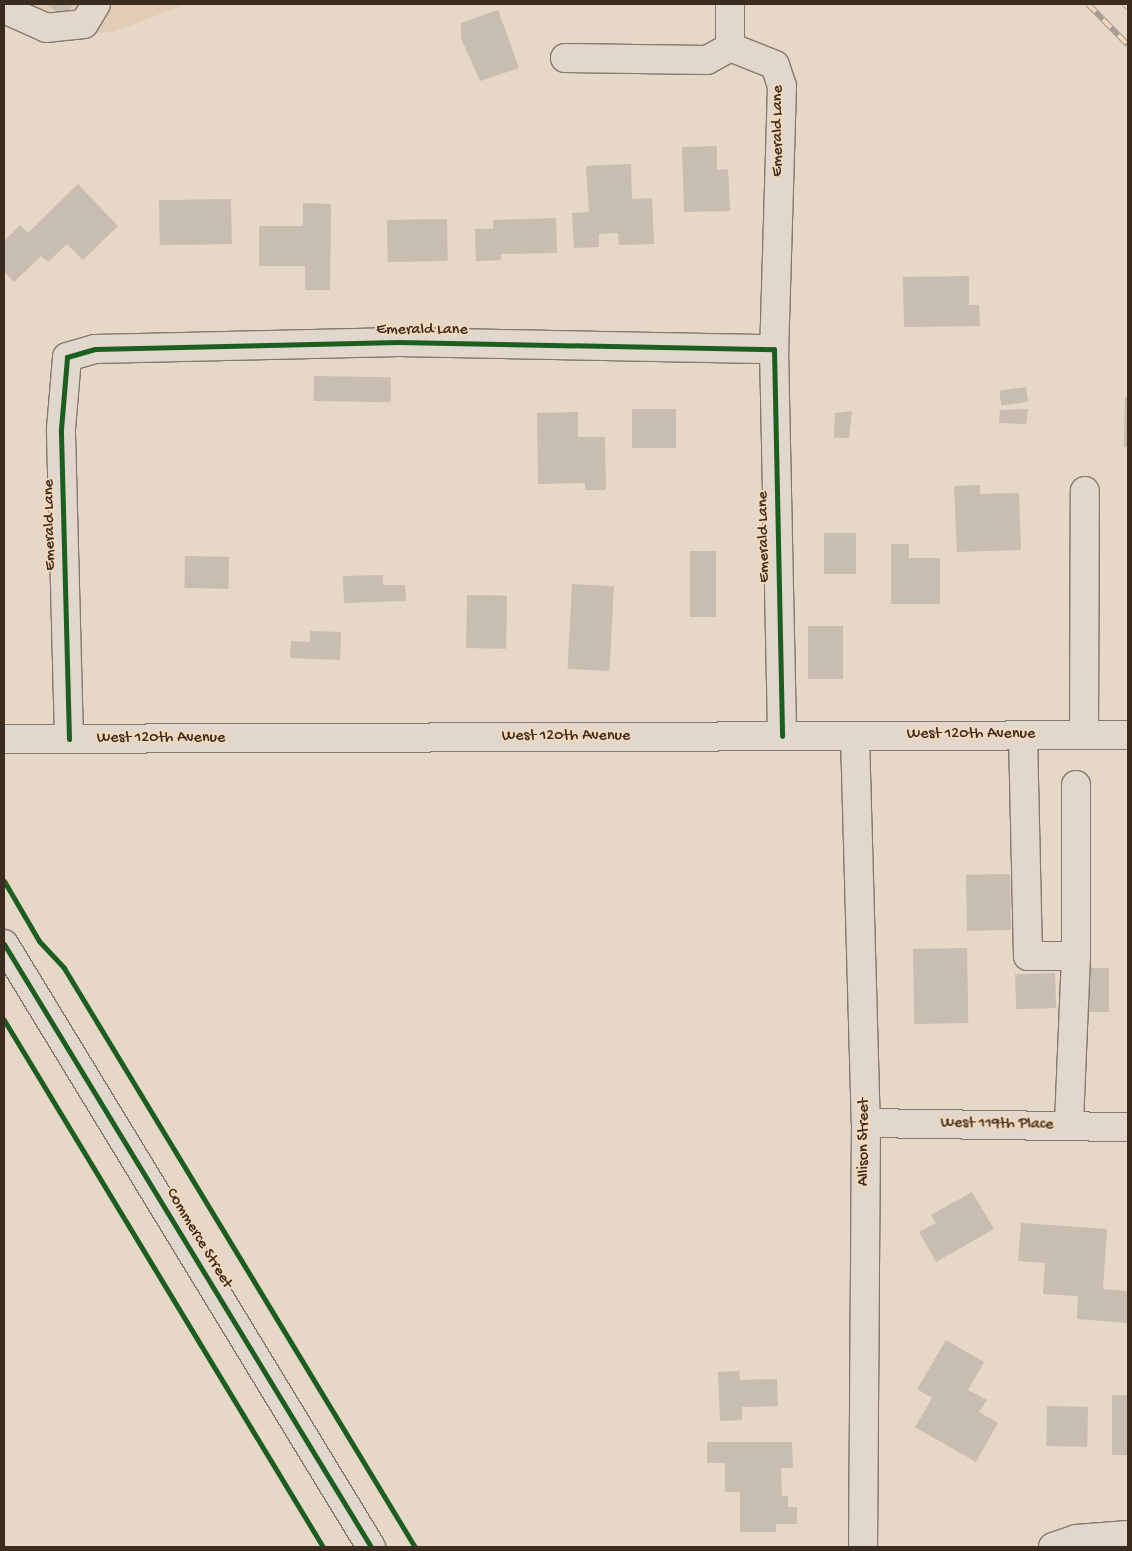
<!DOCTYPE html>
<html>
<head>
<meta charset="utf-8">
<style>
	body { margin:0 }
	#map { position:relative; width:1132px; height:1551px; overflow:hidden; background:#e6d7c7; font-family:"Gochi Hand",sans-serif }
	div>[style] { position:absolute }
	.built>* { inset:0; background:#e2ccb6 }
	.building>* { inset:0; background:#c8bdb1; transform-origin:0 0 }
	.roads { filter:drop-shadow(1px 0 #83796f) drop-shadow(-1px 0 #83796f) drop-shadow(0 1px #83796f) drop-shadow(0 -1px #83796f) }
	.minor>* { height:28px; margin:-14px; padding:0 14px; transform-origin:14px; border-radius:14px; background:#e1d7cc }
	.rail>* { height:5.5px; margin-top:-2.75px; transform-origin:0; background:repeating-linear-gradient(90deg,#f3d8ba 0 11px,#a59c94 0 22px); box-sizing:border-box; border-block:1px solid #a59c94 }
	.cycleway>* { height:5px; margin:-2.5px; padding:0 2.5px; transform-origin:2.5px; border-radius:2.5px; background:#1b5e20 }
	span { translate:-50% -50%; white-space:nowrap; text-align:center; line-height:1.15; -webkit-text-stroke:4px #f3d8ba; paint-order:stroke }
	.street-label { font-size:16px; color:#3b2a1e }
	.frame { position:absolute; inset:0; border:5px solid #3b2a1e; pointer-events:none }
</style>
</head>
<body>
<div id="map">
	<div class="built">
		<div style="clip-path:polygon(4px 4px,187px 4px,115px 31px,78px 37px)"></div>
	</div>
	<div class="building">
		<div style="clip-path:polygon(44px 4px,73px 4px,65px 16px)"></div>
		<div style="clip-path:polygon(498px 10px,519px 68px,480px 81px,461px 38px,461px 23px)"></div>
		<div style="clip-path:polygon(717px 146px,717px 170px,728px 169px,730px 211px,684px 212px,682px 147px)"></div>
		<div style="clip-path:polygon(631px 164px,632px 199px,652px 198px,654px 244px,619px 245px,618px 233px,599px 234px,599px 247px,574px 248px,572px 213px,589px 212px,586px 166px)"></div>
		<div style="clip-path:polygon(78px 184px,118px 226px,83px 260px,67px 244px,48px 262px,41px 256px,14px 282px,4px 271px,4px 241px,20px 225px,28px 233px)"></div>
		<div style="left:231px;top:199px;width:45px;height:72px;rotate:89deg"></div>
		<div style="clip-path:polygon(303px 203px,331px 204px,330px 290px,305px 290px,305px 266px,259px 266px,259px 226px,303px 226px)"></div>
		<div style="clip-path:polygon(556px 218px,557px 253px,501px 254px,501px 260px,476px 261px,475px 229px,493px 229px,493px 220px)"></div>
		<div style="left:447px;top:219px;width:42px;height:60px;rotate:89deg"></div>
		<div style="clip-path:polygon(969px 276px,969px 305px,979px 305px,980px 326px,904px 327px,903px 277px)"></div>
		<div style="left:314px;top:376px;width:77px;height:25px;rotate:1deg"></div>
		<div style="left:1026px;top:387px;width:15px;height:27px;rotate:82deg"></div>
		<div style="clip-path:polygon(1125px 397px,1128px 397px,1128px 447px,1124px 447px)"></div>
		<div style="left:632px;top:409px;width:44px;height:39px"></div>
		<div style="clip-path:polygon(1028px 409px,1026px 424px,999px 423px,1000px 410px)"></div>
		<div style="clip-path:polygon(852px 411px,849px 438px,834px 438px,835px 413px)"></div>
		<div style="clip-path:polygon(578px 412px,578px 437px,605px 437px,606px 490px,585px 490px,585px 483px,538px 484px,537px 413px)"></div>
		<div style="clip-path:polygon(980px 485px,980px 494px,1019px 493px,1021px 550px,957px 552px,954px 486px)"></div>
		<div style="left:824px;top:533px;width:32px;height:41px"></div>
		<div style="clip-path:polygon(891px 544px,909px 544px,909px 558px,940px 558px,940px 604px,891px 604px)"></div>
		<div style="left:690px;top:551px;width:26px;height:66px"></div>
		<div style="left:185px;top:556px;width:44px;height:32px;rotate:1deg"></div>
		<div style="clip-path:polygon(383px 575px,383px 585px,405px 585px,406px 601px,344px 603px,343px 576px)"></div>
		<div style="left:572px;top:584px;width:42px;height:85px;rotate:3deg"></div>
		<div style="left:467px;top:595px;width:40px;height:53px;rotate:1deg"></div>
		<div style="left:808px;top:626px;width:35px;height:53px"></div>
		<div style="clip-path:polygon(310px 631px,341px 632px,340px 660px,290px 658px,291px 641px,310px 642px)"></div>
		<div style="left:1010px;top:874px;width:56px;height:44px;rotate:89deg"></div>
		<div style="left:967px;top:948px;width:75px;height:54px;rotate:89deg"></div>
		<div style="left:1088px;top:968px;width:21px;height:44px"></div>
		<div style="left:1055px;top:973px;width:35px;height:40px;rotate:88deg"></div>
		<div style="clip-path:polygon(972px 1192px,994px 1229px,936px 1262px,919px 1232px,936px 1223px,931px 1215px)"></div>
		<div style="clip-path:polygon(1021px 1223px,1107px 1229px,1103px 1289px,1128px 1291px,1128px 1323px,1077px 1319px,1078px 1296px,1043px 1294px,1045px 1263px,1018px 1261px)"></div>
		<div style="clip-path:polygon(946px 1340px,984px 1362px,968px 1390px,987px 1400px,979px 1412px,998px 1423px,976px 1462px,915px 1427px,932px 1398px,917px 1389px)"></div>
		<div style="clip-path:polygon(739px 1371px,740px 1380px,777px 1379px,778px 1406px,742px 1407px,742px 1420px,720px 1421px,718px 1372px)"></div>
		<div style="left:1112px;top:1395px;width:16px;height:60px"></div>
		<div style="left:1047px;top:1406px;width:41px;height:40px;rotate:1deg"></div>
		<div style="clip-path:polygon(707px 1442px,792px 1442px,793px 1468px,781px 1468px,782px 1496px,788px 1496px,788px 1507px,797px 1507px,797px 1524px,776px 1524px,776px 1532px,740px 1532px,740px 1492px,725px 1492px,725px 1463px,707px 1463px)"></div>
	</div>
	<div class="roads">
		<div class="minor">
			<div style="left:730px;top:4px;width:43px;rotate:90deg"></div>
			<div style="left:730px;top:47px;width:48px;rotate:21.8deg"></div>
			<div style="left:775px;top:65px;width:22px;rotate:72deg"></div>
			<div style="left:782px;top:86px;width:263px;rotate:91.7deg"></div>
			<div style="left:13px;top:13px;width:36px;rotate:24deg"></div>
			<div style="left:46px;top:28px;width:38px;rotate:-6deg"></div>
			<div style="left:84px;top:24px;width:23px;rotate:-59deg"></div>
			<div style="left:565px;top:58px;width:142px;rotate:0.8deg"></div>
			<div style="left:707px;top:60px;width:26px;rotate:-29deg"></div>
			<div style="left:1023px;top:735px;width:221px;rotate:88.7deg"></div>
			<div style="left:1028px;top:956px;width:48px"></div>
			<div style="left:1076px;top:956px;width:170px;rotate:92.4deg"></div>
			<div style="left:1084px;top:735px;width:244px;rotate:-89.8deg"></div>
			<div style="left:855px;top:736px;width:387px;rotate:88.4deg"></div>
			<div style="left:866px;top:1123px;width:424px;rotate:90.4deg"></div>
			<div style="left:4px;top:739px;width:1124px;rotate:-0.2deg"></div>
			<div style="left:69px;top:739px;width:310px;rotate:-91.5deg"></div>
			<div style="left:61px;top:429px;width:72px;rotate:-85.2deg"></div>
			<div style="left:67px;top:357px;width:29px;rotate:-16deg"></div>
			<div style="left:95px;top:349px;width:304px;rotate:-1.3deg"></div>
			<div style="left:399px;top:342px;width:375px;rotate:1.1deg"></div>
			<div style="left:774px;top:349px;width:387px;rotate:88.8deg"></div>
			<div style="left:1076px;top:785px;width:171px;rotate:90deg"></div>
			<div style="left:4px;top:944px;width:706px;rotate:58.67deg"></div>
			<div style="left:866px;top:1123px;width:262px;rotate:0.9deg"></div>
			<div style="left:1053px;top:1547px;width:24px;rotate:-19deg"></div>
			<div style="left:1076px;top:1539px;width:52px;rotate:-4.4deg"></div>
		</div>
	</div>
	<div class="rail">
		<div style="left:1088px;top:4px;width:57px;rotate:45.7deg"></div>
		<div style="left:1124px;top:4px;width:5px;rotate:37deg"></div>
	</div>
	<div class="cycleway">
		<div style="left:69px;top:739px;width:310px;rotate:-91.5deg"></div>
		<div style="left:61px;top:429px;width:72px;rotate:-85.2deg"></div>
		<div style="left:67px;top:357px;width:29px;rotate:-16deg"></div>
		<div style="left:95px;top:349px;width:304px;rotate:-1.3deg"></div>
		<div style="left:399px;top:342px;width:375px;rotate:1.1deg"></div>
		<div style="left:774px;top:349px;width:387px;rotate:88.8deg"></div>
		<div style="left:4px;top:881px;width:69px;rotate:59.7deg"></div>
		<div style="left:39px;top:941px;width:37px;rotate:47deg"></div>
		<div style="left:64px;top:968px;width:677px;rotate:58.78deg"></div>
		<div style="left:4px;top:944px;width:706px;rotate:58.67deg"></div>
		<div style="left:4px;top:1020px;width:616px;rotate:58.81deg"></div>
	</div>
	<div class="street-label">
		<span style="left:779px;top:131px;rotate:-90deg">Emerald Lane</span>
		<span style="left:422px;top:331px">Emerald Lane</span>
		<span style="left:51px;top:525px;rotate:-91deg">Emerald Lane</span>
		<span style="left:765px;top:537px;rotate:-91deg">Emerald Lane</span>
		<span style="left:971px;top:735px">West 120th Avenue</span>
		<span style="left:566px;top:737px">West 120th Avenue</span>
		<span style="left:161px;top:739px">West 120th Avenue</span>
		<span style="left:997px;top:1125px;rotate:1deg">West 119th Place</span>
		<span style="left:865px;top:1142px;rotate:-90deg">Allison Street</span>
		<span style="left:198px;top:1239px;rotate:59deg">Commerce Street</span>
	</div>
	<div class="frame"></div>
</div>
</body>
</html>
